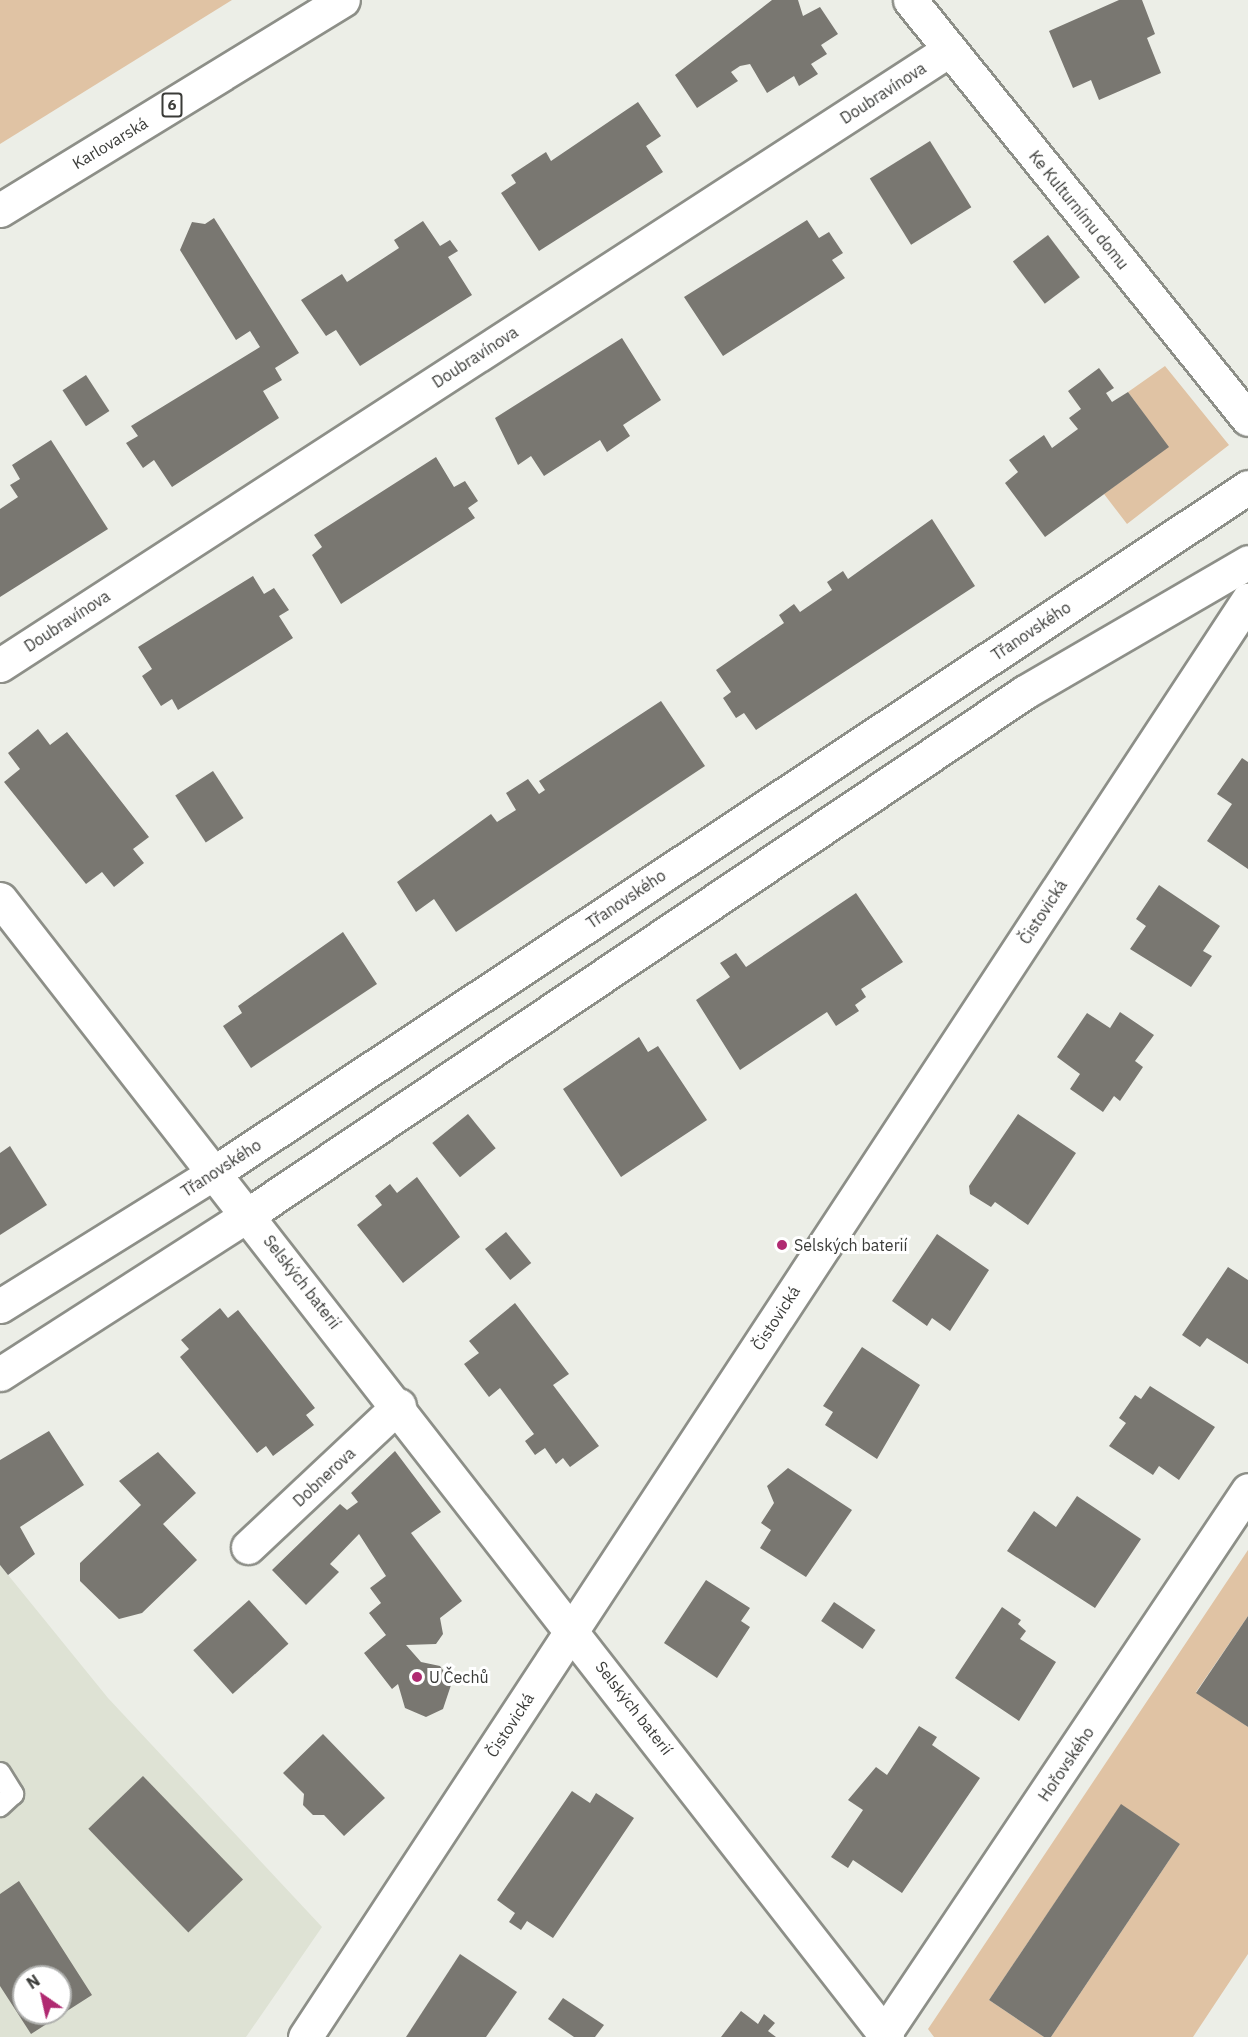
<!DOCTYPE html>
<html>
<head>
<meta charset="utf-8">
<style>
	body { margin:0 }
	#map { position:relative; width:1248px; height:2037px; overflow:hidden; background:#eceee7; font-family:"IBM Plex Sans",sans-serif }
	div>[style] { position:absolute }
	.built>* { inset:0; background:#dee2d4 }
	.green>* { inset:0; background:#e0c3a4 }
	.building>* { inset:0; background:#797771; transform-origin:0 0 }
	.roads { filter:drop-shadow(2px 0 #8d8f88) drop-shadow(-2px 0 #8d8f88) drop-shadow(0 2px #8d8f88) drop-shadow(0 -2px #8d8f88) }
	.lane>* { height:20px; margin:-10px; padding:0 10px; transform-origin:10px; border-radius:10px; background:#fff }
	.street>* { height:33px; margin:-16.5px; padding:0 16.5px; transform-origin:16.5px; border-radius:16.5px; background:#fff }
	.primary>* { height:33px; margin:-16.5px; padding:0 16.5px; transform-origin:16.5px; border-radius:16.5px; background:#fff }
	.dots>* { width:16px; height:16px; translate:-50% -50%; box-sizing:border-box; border:3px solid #fff; border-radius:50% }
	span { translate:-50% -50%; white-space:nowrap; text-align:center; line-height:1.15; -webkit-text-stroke:6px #fff; paint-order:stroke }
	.shield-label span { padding:2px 4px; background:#fff; border:2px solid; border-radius:4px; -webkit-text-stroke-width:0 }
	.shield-label { font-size:15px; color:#3a3b38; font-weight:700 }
	.street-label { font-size:16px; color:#3a3b38 }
	.poi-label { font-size:16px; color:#3a3b38 }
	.left { translate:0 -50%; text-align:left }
	.north { position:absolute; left:12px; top:1965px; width:60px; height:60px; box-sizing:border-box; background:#fff; border:2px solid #b0b1af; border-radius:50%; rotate:326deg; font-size:16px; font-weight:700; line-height:24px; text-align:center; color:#3a3b38 }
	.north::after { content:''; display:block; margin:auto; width:21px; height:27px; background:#b02a71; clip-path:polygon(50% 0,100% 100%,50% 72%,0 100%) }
</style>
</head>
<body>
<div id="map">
	<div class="built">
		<div style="clip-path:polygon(evenodd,0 1565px,108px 1698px,322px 1927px,246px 2037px,0 2037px,0 1565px,24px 1977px,60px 1977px,60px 2013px,24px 2013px,24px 1977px)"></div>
	</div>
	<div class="green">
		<div style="clip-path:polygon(0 0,232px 0,0 144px)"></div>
		<div style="clip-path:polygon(1165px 366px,1229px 445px,1127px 524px,1104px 494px,1168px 447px,1128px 392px)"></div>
		<div style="clip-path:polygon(1248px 1550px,1248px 1616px,1196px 1692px,1248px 1727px,1248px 1954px,1193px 2037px,1051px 2037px,1180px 1844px,1121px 1805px,989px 2000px,1044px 2037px,934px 2037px,928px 2029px)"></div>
	</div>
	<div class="building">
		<div style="clip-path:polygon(772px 0,798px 0,803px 16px,820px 7px,838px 34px,821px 45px,827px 54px,811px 64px,818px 74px,799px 86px,794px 76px,767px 93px,750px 64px,740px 66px,731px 72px,738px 81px,697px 108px,675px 75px)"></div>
		<div style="clip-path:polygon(1119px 0,1142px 0,1155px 34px,1147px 38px,1161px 73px,1099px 100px,1091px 80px,1073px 88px,1049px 31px)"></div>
		<div style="clip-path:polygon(638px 102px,661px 136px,646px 146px,663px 172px,539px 251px,501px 193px,516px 183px,511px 175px,546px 152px,551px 161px)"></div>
		<div style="left:930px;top:141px;width:78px;height:71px;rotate:58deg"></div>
		<div style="clip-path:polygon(214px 218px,299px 353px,275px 368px,282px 380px,263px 391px,279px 418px,172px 487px,154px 460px,143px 468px,126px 443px,138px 436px,131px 426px,260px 347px,250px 331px,236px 340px,180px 250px,192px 222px,205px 224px)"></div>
		<div style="clip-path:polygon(807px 220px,819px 238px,829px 232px,843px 253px,832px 260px,845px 278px,723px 356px,684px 297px)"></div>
		<div style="clip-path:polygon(423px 221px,440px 246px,450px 240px,458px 251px,448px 257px,472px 295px,360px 366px,336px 330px,326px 336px,301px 300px,342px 274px,347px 282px,399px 248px,394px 240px)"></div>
		<div style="left:1048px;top:235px;width:53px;height:44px;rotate:53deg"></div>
		<div style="clip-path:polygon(622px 338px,661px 400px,623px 425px,630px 436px,607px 452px,600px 440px,544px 476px,531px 456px,518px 465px,495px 418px)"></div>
		<div style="clip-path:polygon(1099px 368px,1114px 388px,1106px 393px,1112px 402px,1128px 392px,1169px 447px,1045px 537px,1005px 483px,1018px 472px,1009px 460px,1044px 435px,1052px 448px,1078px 429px,1069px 418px,1081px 409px,1068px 391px)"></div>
		<div style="left:86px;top:375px;width:43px;height:28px;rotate:57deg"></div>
		<div style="clip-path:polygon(51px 440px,108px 529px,0 597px,0 509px,18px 497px,10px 485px,20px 479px,12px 465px)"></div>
		<div style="clip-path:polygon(436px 457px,454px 487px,465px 481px,478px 501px,468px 508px,475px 518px,341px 604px,312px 555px,322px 547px,314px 535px)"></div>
		<div style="clip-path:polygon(932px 519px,975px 586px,756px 730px,744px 713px,736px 718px,723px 698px,731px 692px,716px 670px,784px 623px,779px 615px,794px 604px,800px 612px,832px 590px,827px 582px,843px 571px,848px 579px)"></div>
		<div style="clip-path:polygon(253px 576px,264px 594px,274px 588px,289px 610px,279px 616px,293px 638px,178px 710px,172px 699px,161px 706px,142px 676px,152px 669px,138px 647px)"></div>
		<div style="clip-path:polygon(661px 701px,705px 766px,456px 932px,434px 899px,416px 912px,397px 882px,491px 814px,497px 822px,516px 810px,506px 793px,528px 779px,539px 794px,545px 790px,539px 781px)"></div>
		<div style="clip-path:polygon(38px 729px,50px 745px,67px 732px,149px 837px,133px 849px,144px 863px,114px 887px,102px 872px,86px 884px,4px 782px,20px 769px,8px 753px)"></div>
		<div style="clip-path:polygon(1242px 758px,1248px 762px,1248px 869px,1207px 841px,1232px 804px,1217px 794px)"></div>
		<div style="left:213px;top:771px;width:56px;height:45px;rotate:57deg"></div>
		<div style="clip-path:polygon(1159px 885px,1220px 926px,1203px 951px,1212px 956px,1191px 987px,1130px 949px,1146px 926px,1136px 919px)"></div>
		<div style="clip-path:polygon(856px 893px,903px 962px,861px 989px,866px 997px,855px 1005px,859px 1011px,836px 1026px,827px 1012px,740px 1070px,696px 1000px,730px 977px,720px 963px,736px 953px,746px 967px)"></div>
		<div style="clip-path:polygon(343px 932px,377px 984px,251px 1068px,223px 1026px,242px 1013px,238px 1006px)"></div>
		<div style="clip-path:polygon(1120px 1012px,1154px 1035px,1135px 1061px,1143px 1067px,1120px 1101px,1114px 1096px,1103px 1112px,1070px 1089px,1080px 1074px,1057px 1057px,1087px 1013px,1110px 1028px)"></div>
		<div style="clip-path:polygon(639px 1037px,648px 1052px,658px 1046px,707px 1120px,621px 1177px,563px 1089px)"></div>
		<div style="left:468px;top:1114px;width:44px;height:46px;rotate:51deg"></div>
		<div style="clip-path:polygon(1018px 1114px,1076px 1153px,1028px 1225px,995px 1202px,991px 1207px,970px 1194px,969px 1186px)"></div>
		<div style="clip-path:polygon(10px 1146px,47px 1205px,0 1235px,0 1153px)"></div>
		<div style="clip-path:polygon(417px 1177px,460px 1237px,403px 1283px,357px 1225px,382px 1205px,375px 1196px,390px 1184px,397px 1193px)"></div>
		<div style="left:506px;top:1232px;width:40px;height:27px;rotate:51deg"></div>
		<div style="clip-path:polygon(937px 1234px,989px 1270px,950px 1331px,932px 1318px,927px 1326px,892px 1301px)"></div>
		<div style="clip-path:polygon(1228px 1267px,1248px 1280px,1248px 1364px,1207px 1338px,1200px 1347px,1182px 1335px)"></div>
		<div style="clip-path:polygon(515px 1303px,569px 1374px,553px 1385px,599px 1446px,570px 1467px,563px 1458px,556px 1464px,545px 1448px,535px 1455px,525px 1441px,534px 1434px,500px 1388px,489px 1397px,464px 1364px,479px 1353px,469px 1341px)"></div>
		<div style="clip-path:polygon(220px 1308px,228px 1318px,238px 1310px,315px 1408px,306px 1415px,314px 1425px,273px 1456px,266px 1446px,257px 1453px,180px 1357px,189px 1349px,181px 1340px)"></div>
		<div style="clip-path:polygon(862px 1347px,920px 1385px,877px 1459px,825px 1425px,833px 1412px,823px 1406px)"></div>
		<div style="clip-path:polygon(1150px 1386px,1215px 1427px,1179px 1480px,1159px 1466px,1153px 1475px,1109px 1446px,1126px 1423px,1119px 1418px,1135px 1395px,1141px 1399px)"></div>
		<div style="clip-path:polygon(49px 1431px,84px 1485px,20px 1527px,35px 1554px,8px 1575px,0 1565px,0 1460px)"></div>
		<div style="clip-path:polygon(395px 1451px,441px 1512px,411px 1533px,462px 1601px,440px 1618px,443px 1634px,436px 1644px,406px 1645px,421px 1662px,440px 1666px,452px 1682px,443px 1709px,426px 1717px,405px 1708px,398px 1684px,392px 1689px,364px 1653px,386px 1635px,369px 1613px,381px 1603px,370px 1588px,386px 1576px,359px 1534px,330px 1564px,339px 1572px,306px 1605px,272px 1570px,340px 1504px,347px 1510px,358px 1502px,351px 1493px)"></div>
		<div style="clip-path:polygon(158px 1452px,196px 1493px,163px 1524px,197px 1560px,142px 1613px,119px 1619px,80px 1581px,80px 1563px,141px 1505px,119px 1481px)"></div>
		<div style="clip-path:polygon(788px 1468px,852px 1510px,806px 1577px,760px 1548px,771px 1530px,761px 1523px,774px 1503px,767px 1486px)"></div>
		<div style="clip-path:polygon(1077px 1496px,1141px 1539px,1095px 1608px,1007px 1551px,1034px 1511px,1056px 1527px)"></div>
		<div style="clip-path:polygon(706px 1580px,750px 1608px,741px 1621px,750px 1627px,717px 1678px,664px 1643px)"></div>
		<div style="left:249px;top:1600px;width:59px;height:75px;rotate:48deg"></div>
		<div style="left:834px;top:1602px;width:50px;height:23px;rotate:34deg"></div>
		<div style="clip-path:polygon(1002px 1607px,1021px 1620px,1018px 1624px,1026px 1631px,1020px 1639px,1056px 1662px,1019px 1721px,955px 1678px)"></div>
		<div style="clip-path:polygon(1248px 1616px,1248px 1727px,1196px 1693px)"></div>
		<div style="clip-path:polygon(919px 1726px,937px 1737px,932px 1745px,980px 1778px,902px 1893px,853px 1860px,848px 1868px,831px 1857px,863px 1810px,848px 1800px,876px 1767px,887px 1775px)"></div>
		<div style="clip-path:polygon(323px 1734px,385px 1798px,344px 1836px,324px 1815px,313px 1815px,303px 1805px,304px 1794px,283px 1773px)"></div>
		<div style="left:143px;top:1776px;width:144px;height:76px;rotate:46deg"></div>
		<div style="clip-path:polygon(572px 1791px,590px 1803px,596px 1793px,634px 1818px,553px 1938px,527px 1921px,521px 1930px,509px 1922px,515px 1913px,497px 1900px)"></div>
		<div style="clip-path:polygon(1121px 1804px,1180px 1844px,1051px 2037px,1044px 2037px,989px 2000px)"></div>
		<div style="clip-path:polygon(evenodd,19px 1881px,92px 1995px,31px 2034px,0 1986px,0 1894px,19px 1881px,24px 1977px,60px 1977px,60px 2013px,24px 2013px,24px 1977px)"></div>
		<div style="clip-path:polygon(460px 1954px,517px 1992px,486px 2037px,406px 2037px)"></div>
		<div style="clip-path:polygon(563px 1998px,604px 2025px,595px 2037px,574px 2037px,548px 2019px)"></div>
		<div style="clip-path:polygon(741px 2011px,758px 2024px,764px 2014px,775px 2023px,768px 2031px,776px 2037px,721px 2037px)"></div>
	</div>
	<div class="roads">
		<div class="lane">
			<div style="left:0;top:1773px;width:25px;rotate:58deg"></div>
			<div style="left:13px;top:1794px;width:18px;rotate:137deg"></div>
		</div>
		<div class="street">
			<div style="left:910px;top:0;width:538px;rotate:51.11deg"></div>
			<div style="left:0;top:665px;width:1131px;rotate:-32.95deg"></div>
			<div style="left:0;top:899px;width:1443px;rotate:52.07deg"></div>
			<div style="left:0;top:1306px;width:256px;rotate:-31.9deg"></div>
			<div style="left:217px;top:1171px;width:1237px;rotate:-33.56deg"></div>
			<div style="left:0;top:1374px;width:296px;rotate:-32.7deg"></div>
			<div style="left:249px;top:1214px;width:935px;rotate:-33.93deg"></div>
			<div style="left:1025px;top:692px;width:258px;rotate:-30.2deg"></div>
			<div style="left:248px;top:1547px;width:207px;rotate:-43.2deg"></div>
			<div style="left:305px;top:2037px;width:1719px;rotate:-56.73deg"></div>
			<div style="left:882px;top:2037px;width:658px;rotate:-56.21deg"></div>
		</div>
		<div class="primary">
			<div style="left:0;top:210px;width:402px;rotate:-31.5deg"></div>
		</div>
	</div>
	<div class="dots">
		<div style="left:782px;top:1245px;background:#b02a71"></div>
		<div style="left:417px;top:1677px;background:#b02a71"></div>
	</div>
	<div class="shield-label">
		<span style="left:172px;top:105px">6</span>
	</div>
	<div class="street-label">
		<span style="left:883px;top:93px;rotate:-33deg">Doubravínova</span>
		<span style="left:110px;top:143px;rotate:-31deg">Karlovarská</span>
		<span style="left:1079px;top:210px;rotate:51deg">Ke Kulturnímu domu</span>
		<span style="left:475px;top:357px;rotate:-33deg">Doubravínova</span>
		<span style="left:67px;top:621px;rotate:-33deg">Doubravínova</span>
		<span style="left:1031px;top:631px;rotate:-34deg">Třanovského</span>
		<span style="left:626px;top:899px;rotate:-34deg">Třanovského</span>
		<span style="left:1043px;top:912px;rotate:-57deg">Čistovická</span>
		<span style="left:221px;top:1168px;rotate:-33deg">Třanovského</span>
		<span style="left:302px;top:1282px;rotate:52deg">Selských baterií</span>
		<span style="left:776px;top:1318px;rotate:-57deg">Čistovická</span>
		<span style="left:324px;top:1477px;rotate:-43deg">Dobnerova</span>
		<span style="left:634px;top:1708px;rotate:52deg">Selských baterií</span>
		<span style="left:510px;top:1725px;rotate:-57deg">Čistovická</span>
		<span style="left:1066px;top:1764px;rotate:-56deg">Hořovského</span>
	</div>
	<div class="poi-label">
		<span class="left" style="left:794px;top:1245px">Selských baterií</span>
		<span class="left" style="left:429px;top:1677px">U Čechů</span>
	</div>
	<div class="north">N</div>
</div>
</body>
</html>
